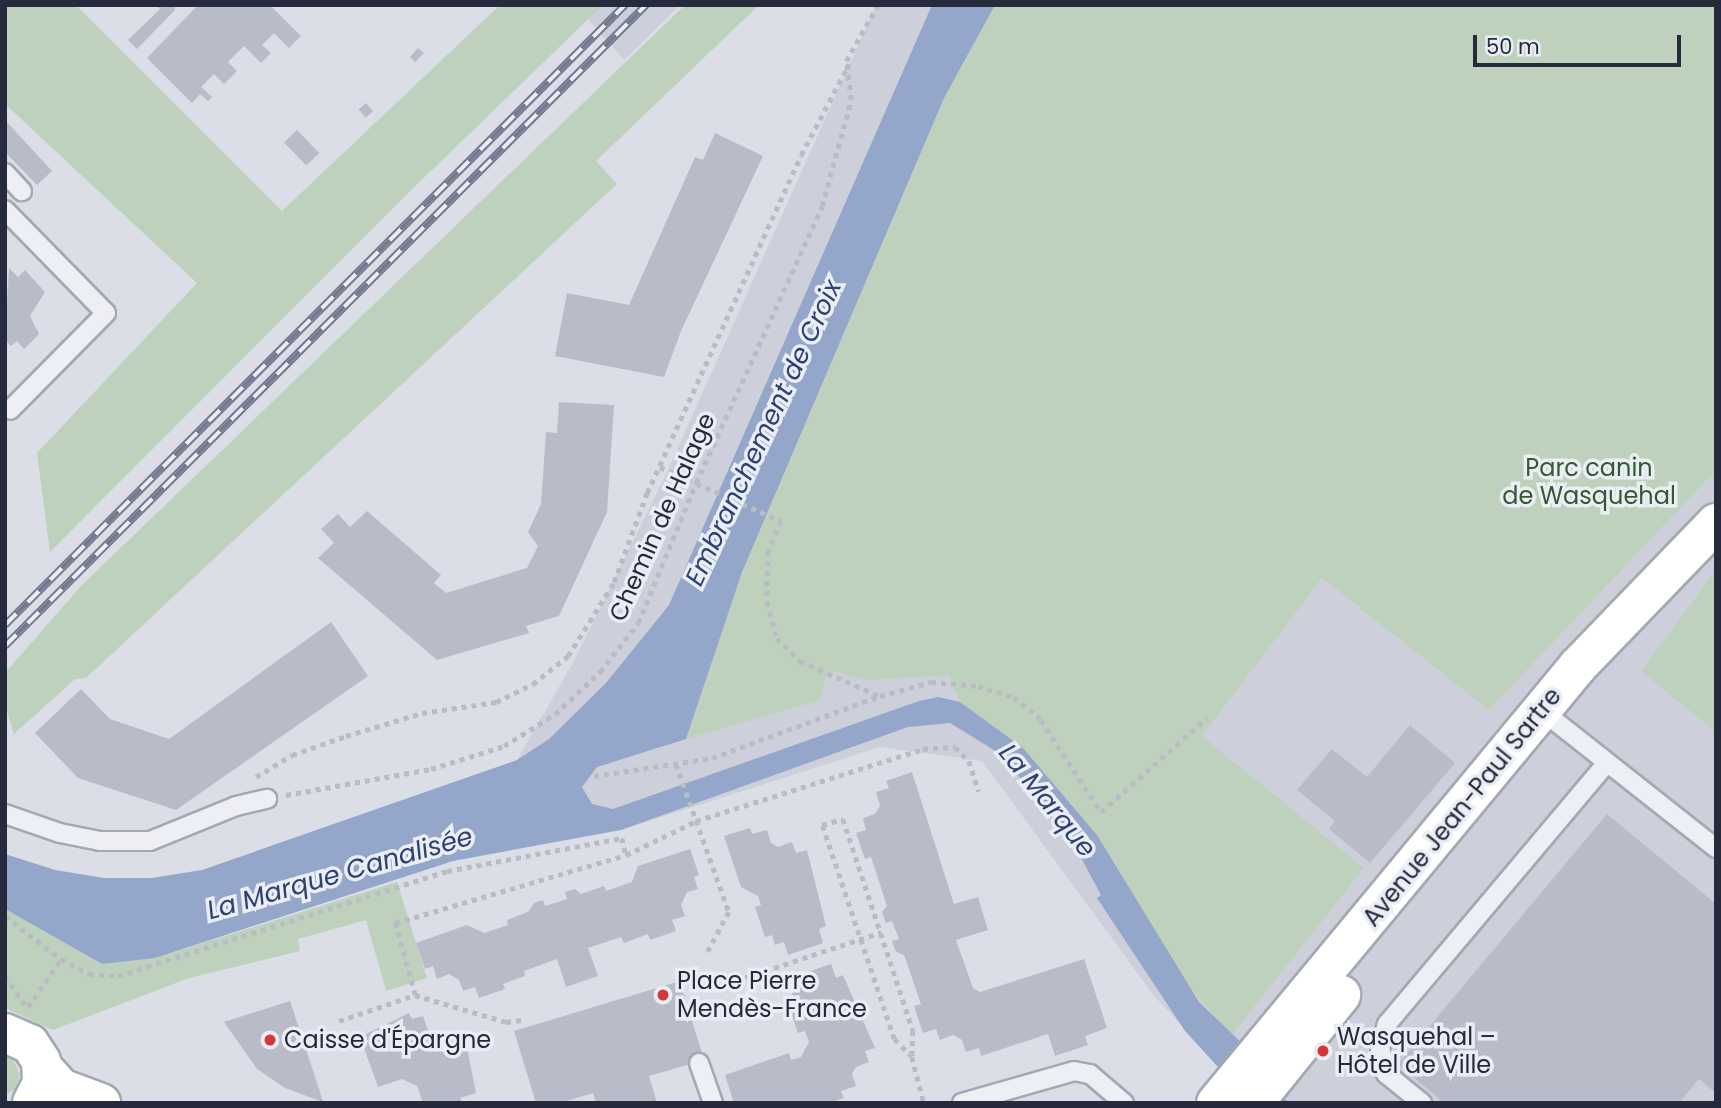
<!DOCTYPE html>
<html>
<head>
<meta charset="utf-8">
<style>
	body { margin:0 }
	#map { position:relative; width:1721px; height:1108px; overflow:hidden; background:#dbdee6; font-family:Poppins,sans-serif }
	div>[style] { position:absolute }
	.built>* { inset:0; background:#cdd0db }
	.green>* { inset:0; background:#bed1bc }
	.water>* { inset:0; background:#94a6c9 }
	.building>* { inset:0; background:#b8bcc9; transform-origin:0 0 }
	.path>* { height:4.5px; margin-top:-2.25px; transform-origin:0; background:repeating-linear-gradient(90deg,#babcc5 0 5px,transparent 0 10px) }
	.roads { filter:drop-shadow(2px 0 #a4a8b3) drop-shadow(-2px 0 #a4a8b3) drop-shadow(0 2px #a4a8b3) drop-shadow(0 -2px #a4a8b3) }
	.lane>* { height:18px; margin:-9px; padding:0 9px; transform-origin:9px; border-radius:9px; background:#eeeff5 }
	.secondary>* { height:38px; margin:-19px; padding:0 19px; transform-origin:19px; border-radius:19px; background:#fff }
	.rail>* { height:8px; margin-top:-4px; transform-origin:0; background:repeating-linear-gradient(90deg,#eaedf4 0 16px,#747b90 0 32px); box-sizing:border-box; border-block:2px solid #747b90 }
	.dots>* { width:19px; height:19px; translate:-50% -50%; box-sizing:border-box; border:4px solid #eaedf4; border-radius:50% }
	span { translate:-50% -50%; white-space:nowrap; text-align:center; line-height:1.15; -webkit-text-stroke:7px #eaedf4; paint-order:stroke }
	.park-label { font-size:24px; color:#335931 }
	.street-label { font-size:24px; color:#252a3d }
	.poi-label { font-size:24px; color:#252a3d }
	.left { translate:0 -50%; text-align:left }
	.water-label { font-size:26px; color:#2d4272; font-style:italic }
	.frame { position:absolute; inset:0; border:7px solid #252a3d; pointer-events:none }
	.scale { position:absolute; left:1473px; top:35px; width:208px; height:32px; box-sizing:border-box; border:4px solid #252a3d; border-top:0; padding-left:9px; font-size:21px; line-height:24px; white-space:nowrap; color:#252a3d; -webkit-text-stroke:5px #eaedf4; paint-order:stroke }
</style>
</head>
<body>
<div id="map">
	<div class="built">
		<div style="clip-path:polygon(575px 5px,680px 5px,624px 60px)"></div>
		<div style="clip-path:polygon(876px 5px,1716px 5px,1716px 1103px,1255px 1103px,1155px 997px,982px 761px,880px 747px,621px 830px,517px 760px,575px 659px,668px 470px)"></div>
	</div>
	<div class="green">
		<div style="clip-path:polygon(5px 5px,76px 5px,282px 211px,500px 5px,603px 5px,407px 194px,50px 552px,37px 453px,197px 283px,5px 104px)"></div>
		<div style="clip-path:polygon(685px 5px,759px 5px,596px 161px,617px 184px,86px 678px,75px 679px,14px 734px,5px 705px,5px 673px,81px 586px)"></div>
		<div style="clip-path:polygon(995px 5px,1716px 5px,1716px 470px,1489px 710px,1322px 578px,1202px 736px,1364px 868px,1231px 1036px,1186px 983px,1097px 835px,1023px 748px,960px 702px,949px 675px,868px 680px,828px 670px,820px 700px,686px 739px,742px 572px,944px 98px)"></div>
		<div style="clip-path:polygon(1716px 570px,1716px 732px,1641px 671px)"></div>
		<div style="clip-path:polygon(397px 882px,427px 978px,386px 991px,366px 920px,298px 939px,300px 951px,189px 978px,53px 1030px,5px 1008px,5px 909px,102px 964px,155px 958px)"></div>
		<div style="clip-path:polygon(5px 1056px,14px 1061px,20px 1075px,15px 1089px,5px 1095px)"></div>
	</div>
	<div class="water">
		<div style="clip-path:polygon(932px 5px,995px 5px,944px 98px,742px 572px,686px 739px,597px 767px,582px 787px,592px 804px,613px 809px,919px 701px,938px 697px,960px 702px,1023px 748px,1097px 835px,1199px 1002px,1246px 1047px,1264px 1083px,1290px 1103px,1251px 1103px,1185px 1031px,1097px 898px,1101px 895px,1078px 852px,1002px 755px,950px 723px,908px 727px,621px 830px,453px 861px,155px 958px,102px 964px,5px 909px,5px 854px,55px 870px,104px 878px,152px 878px,202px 870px,517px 760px,549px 739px,606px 683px,669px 605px)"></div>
	</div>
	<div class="building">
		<div style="clip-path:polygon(156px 5px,175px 5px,175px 10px,137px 49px,128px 40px,160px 9px)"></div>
		<div style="clip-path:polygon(198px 5px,270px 5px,301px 36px,289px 48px,274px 33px,262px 45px,271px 53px,261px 63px,244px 46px,228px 62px,237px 71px,224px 84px,214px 74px,201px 87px,212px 97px,208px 101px,200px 94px,192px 103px,147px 58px)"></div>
		<div style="clip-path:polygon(418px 48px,424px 53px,415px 62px,410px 57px)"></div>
		<div style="left:366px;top:103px;width:11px;height:10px;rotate:49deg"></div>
		<div style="clip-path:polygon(5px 120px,52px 171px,37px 185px,5px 152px)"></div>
		<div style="left:297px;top:130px;width:32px;height:18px;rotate:46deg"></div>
		<div style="clip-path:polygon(715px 133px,763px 156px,681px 331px,664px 377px,555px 356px,567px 293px,629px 305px,695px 157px,703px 160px)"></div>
		<div style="clip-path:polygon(9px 268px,18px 277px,25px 270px,45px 292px,30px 316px,39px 334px,24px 349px,17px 341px,11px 346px,5px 340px)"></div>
		<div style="clip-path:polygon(559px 402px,614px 405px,607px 512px,559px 616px,526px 626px,529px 633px,437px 660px,318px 558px,334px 543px,321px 529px,338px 514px,350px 527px,367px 511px,441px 575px,434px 583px,446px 593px,527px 568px,538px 546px,528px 532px,541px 504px,546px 432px,557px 433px)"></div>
		<div style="clip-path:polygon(331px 622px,368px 676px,176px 810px,78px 778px,35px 733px,81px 689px,110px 719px,169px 739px)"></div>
		<div style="clip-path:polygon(1410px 725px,1455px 763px,1370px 863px,1329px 829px,1335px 821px,1297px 790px,1332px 749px,1367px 777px)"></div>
		<div style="clip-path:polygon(912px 772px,954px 904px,978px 897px,988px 930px,956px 940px,973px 988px,980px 992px,1084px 959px,1107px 1028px,1085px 1036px,1088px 1045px,1055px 1056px,1048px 1034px,981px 1056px,979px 1048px,966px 1052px,962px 1040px,953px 1035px,940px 1040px,936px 1029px,923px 1033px,914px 1006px,921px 1004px,904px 955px,896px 952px,892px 941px,899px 939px,892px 921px,886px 923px,882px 912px,887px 906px,871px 857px,865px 859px,856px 833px,866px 830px,863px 818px,875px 814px,880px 806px,876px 792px,889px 788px,886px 781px)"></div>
		<div style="clip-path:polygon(1607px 814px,1716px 904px,1716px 1093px,1699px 1079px,1679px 1103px,1444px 1103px,1398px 1064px)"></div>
		<div style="clip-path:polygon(750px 828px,752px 834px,767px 830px,771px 843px,778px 847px,792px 842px,796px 853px,807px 850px,826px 926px,819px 929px,823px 943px,788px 955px,784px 942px,775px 945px,772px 935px,765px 937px,755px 907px,761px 905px,758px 896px,741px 887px,724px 836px)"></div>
		<div style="clip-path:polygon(690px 849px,699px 875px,694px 877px,698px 889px,687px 892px,681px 905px,685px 916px,672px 920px,676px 931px,650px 940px,648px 934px,624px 943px,621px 937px,588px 948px,598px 976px,566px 987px,557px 959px,524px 971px,525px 976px,503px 984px,505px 989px,479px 998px,475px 987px,463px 991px,459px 980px,449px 974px,437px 979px,433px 966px,425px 969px,416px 943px,467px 925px,484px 933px,508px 925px,507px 920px,528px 912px,534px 903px,543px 900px,545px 906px,567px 899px,565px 892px,575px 889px,581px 894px,604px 886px,606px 891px,632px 882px,638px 866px)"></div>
		<div style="clip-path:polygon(831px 964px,836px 978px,843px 975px,875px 1048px,865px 1051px,869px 1062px,856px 1067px,852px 1074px,856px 1086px,841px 1091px,844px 1098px,829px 1103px,734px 1103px,725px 1075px,789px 1053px,791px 1060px,801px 1057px,809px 1042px,805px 1031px,798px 1033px,788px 1004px,794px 1001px,792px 993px,800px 990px,796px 976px)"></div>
		<div style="clip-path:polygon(680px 981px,704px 1060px,649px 1076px,657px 1103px,596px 1103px,593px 1093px,560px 1103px,536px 1103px,514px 1031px)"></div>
		<div style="clip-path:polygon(290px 1001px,319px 1089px,323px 1102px,285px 1088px,257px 1069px,224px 1022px)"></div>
		<div style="clip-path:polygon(409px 1013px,412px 1019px,423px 1016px,429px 1033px,439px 1038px,450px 1034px,454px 1047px,466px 1043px,476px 1093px,460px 1098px,462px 1103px,423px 1103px,417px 1086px,402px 1079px,378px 1087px,360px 1037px)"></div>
	</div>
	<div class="path">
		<div style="left:660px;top:467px;width:133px;rotate:24.1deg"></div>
		<div style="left:781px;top:521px;width:33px;rotate:113deg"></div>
		<div style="left:768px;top:551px;width:51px;rotate:91.1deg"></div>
		<div style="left:767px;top:602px;width:37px;rotate:74deg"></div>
		<div style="left:777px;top:638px;width:33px;rotate:45deg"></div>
		<div style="left:800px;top:661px;width:86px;rotate:23.9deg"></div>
		<div style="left:676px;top:764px;width:157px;rotate:70.3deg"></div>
		<div style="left:729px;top:912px;width:49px;rotate:118.1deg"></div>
		<div style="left:594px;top:776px;width:119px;rotate:-8.7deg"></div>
		<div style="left:712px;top:758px;width:179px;rotate:-20.3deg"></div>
		<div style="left:880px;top:696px;width:53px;rotate:-15.4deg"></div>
		<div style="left:931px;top:682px;width:47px;rotate:4.9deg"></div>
		<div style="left:978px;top:686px;width:38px;rotate:17deg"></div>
		<div style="left:1014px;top:697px;width:35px;rotate:40deg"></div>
		<div style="left:1041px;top:720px;width:110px;rotate:56.9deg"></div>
		<div style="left:1101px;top:812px;width:142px;rotate:-41.6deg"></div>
		<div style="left:256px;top:777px;width:42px;rotate:-31.4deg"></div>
		<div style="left:292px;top:755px;width:57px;rotate:-19.4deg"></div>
		<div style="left:346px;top:736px;width:79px;rotate:-16.8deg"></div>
		<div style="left:422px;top:713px;width:75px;rotate:-8.5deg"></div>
		<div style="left:496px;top:702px;width:41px;rotate:-25.9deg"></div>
		<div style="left:533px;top:684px;width:45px;rotate:-38.7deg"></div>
		<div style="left:568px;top:656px;width:87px;rotate:-58.1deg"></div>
		<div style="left:614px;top:582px;width:95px;rotate:-69.7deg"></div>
		<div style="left:647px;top:493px;width:371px;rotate:-65.5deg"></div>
		<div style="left:801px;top:155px;width:103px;rotate:-62.2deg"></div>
		<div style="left:286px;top:795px;width:147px;rotate:-10.2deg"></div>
		<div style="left:431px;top:769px;width:77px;rotate:-17.5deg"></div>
		<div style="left:504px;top:746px;width:60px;rotate:-32.1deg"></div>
		<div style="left:555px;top:714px;width:62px;rotate:-43deg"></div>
		<div style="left:600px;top:672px;width:62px;rotate:-52.2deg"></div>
		<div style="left:638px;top:623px;width:152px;rotate:-67.5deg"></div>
		<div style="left:696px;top:483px;width:304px;rotate:-65.5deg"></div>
		<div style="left:822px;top:206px;width:110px;rotate:-74.7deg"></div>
		<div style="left:851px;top:100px;width:39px;rotate:-97deg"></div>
		<div style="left:846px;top:61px;width:64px;rotate:-60.3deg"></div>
		<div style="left:5px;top:916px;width:71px;rotate:37.5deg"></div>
		<div style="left:61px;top:959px;width:32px;rotate:28deg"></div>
		<div style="left:89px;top:974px;width:29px;rotate:4deg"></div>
		<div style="left:118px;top:976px;width:345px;rotate:-17.7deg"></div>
		<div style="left:447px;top:871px;width:178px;rotate:-10.7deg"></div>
		<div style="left:622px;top:838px;width:17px;rotate:77deg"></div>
		<div style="left:5px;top:976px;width:38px;rotate:55deg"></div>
		<div style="left:717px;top:987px;width:173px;rotate:-18.5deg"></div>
		<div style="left:415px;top:995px;width:95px;rotate:16.5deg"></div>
		<div style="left:506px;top:1022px;width:16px;rotate:-7deg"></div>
		<div style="left:28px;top:1007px;width:58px;rotate:-55.5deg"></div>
		<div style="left:339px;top:1021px;width:80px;rotate:-18.9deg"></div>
		<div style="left:415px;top:995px;width:75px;rotate:-105.5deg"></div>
		<div style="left:395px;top:923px;width:241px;rotate:-16.4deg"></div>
		<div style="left:626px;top:855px;width:78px;rotate:-25.9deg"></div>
		<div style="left:696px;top:821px;width:238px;rotate:-17.6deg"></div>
		<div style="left:923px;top:749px;width:32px;rotate:-4deg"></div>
		<div style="left:955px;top:747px;width:20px;rotate:45deg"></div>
		<div style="left:969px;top:761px;width:32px;rotate:72deg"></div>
		<div style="left:912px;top:1057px;width:25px;rotate:-135deg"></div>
		<div style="left:894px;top:1039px;width:226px;rotate:-108.6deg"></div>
		<div style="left:822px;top:825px;width:22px;rotate:-16deg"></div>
		<div style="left:843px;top:819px;width:223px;rotate:71.7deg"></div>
		<div style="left:913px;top:1031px;width:26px;rotate:92deg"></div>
		<div style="left:912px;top:1057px;width:48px;rotate:75.4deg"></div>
	</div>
	<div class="roads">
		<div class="lane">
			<div style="left:5px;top:173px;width:25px;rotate:47deg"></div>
			<div style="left:5px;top:210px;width:144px;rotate:45.6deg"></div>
			<div style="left:106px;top:313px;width:136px;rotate:134.7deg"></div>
			<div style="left:1541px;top:710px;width:223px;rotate:38.3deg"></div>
			<div style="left:5px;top:814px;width:58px;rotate:19.1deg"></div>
			<div style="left:60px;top:833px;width:41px;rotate:11.3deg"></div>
			<div style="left:100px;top:841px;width:50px"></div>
			<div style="left:150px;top:841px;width:93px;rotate:-22.1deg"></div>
			<div style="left:236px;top:806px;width:32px;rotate:-13deg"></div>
			<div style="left:699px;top:1063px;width:42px;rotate:70.7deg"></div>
			<div style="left:962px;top:1103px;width:116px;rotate:-15.9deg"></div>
			<div style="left:1074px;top:1071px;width:16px;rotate:11deg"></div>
			<div style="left:1090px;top:1074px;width:45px;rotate:40.5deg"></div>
			<div style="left:1422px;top:1103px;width:46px;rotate:-141.1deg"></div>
			<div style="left:1386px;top:1074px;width:27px;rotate:-103deg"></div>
			<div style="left:1380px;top:1048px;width:25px;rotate:-74deg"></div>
			<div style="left:1387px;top:1024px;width:341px;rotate:-49.9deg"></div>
		</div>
		<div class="secondary">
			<div style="left:5px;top:1033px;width:27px;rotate:24deg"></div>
			<div style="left:30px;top:1044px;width:20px;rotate:57deg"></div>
			<div style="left:41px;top:1061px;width:22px;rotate:87deg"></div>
			<div style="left:42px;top:1083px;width:22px;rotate:117deg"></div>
			<div style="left:43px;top:1068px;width:27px;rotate:48deg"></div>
			<div style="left:61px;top:1088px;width:43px;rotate:20.6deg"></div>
			<div style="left:1216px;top:1103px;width:567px;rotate:-50.36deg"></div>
			<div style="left:1578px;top:666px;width:199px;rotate:-46deg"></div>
			<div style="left:1254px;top:1103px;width:139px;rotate:-51.1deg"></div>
		</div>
	</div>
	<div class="rail">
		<div style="left:5px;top:625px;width:877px;rotate:-45deg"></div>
		<div style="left:5px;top:646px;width:907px;rotate:-45deg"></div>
	</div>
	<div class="dots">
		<div style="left:663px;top:995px;background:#d33839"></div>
		<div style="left:270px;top:1040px;background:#d33839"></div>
		<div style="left:1323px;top:1051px;background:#d33839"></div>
	</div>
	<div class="park-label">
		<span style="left:1589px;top:482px">Parc canin<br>de Wasquehal</span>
	</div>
	<div class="street-label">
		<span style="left:662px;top:517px;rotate:-66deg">Chemin de Halage</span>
		<span style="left:1462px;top:807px;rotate:-51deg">Avenue Jean-Paul Sartre</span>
	</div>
	<div class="poi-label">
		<span class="left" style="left:677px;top:995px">Place Pierre<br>Mendès-France</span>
		<span class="left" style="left:1337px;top:1051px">Wasquehal –<br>Hôtel de Ville</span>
		<span class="left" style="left:284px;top:1040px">Caisse d'Épargne</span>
	</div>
	<div class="water-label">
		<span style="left:764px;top:433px;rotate:-65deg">Embranchement de Croix</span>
		<span style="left:1047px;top:801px;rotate:51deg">La Marque</span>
		<span style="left:340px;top:874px;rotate:-16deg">La Marque Canalisée</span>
	</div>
	<div class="frame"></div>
	<div class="scale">50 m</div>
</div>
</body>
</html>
